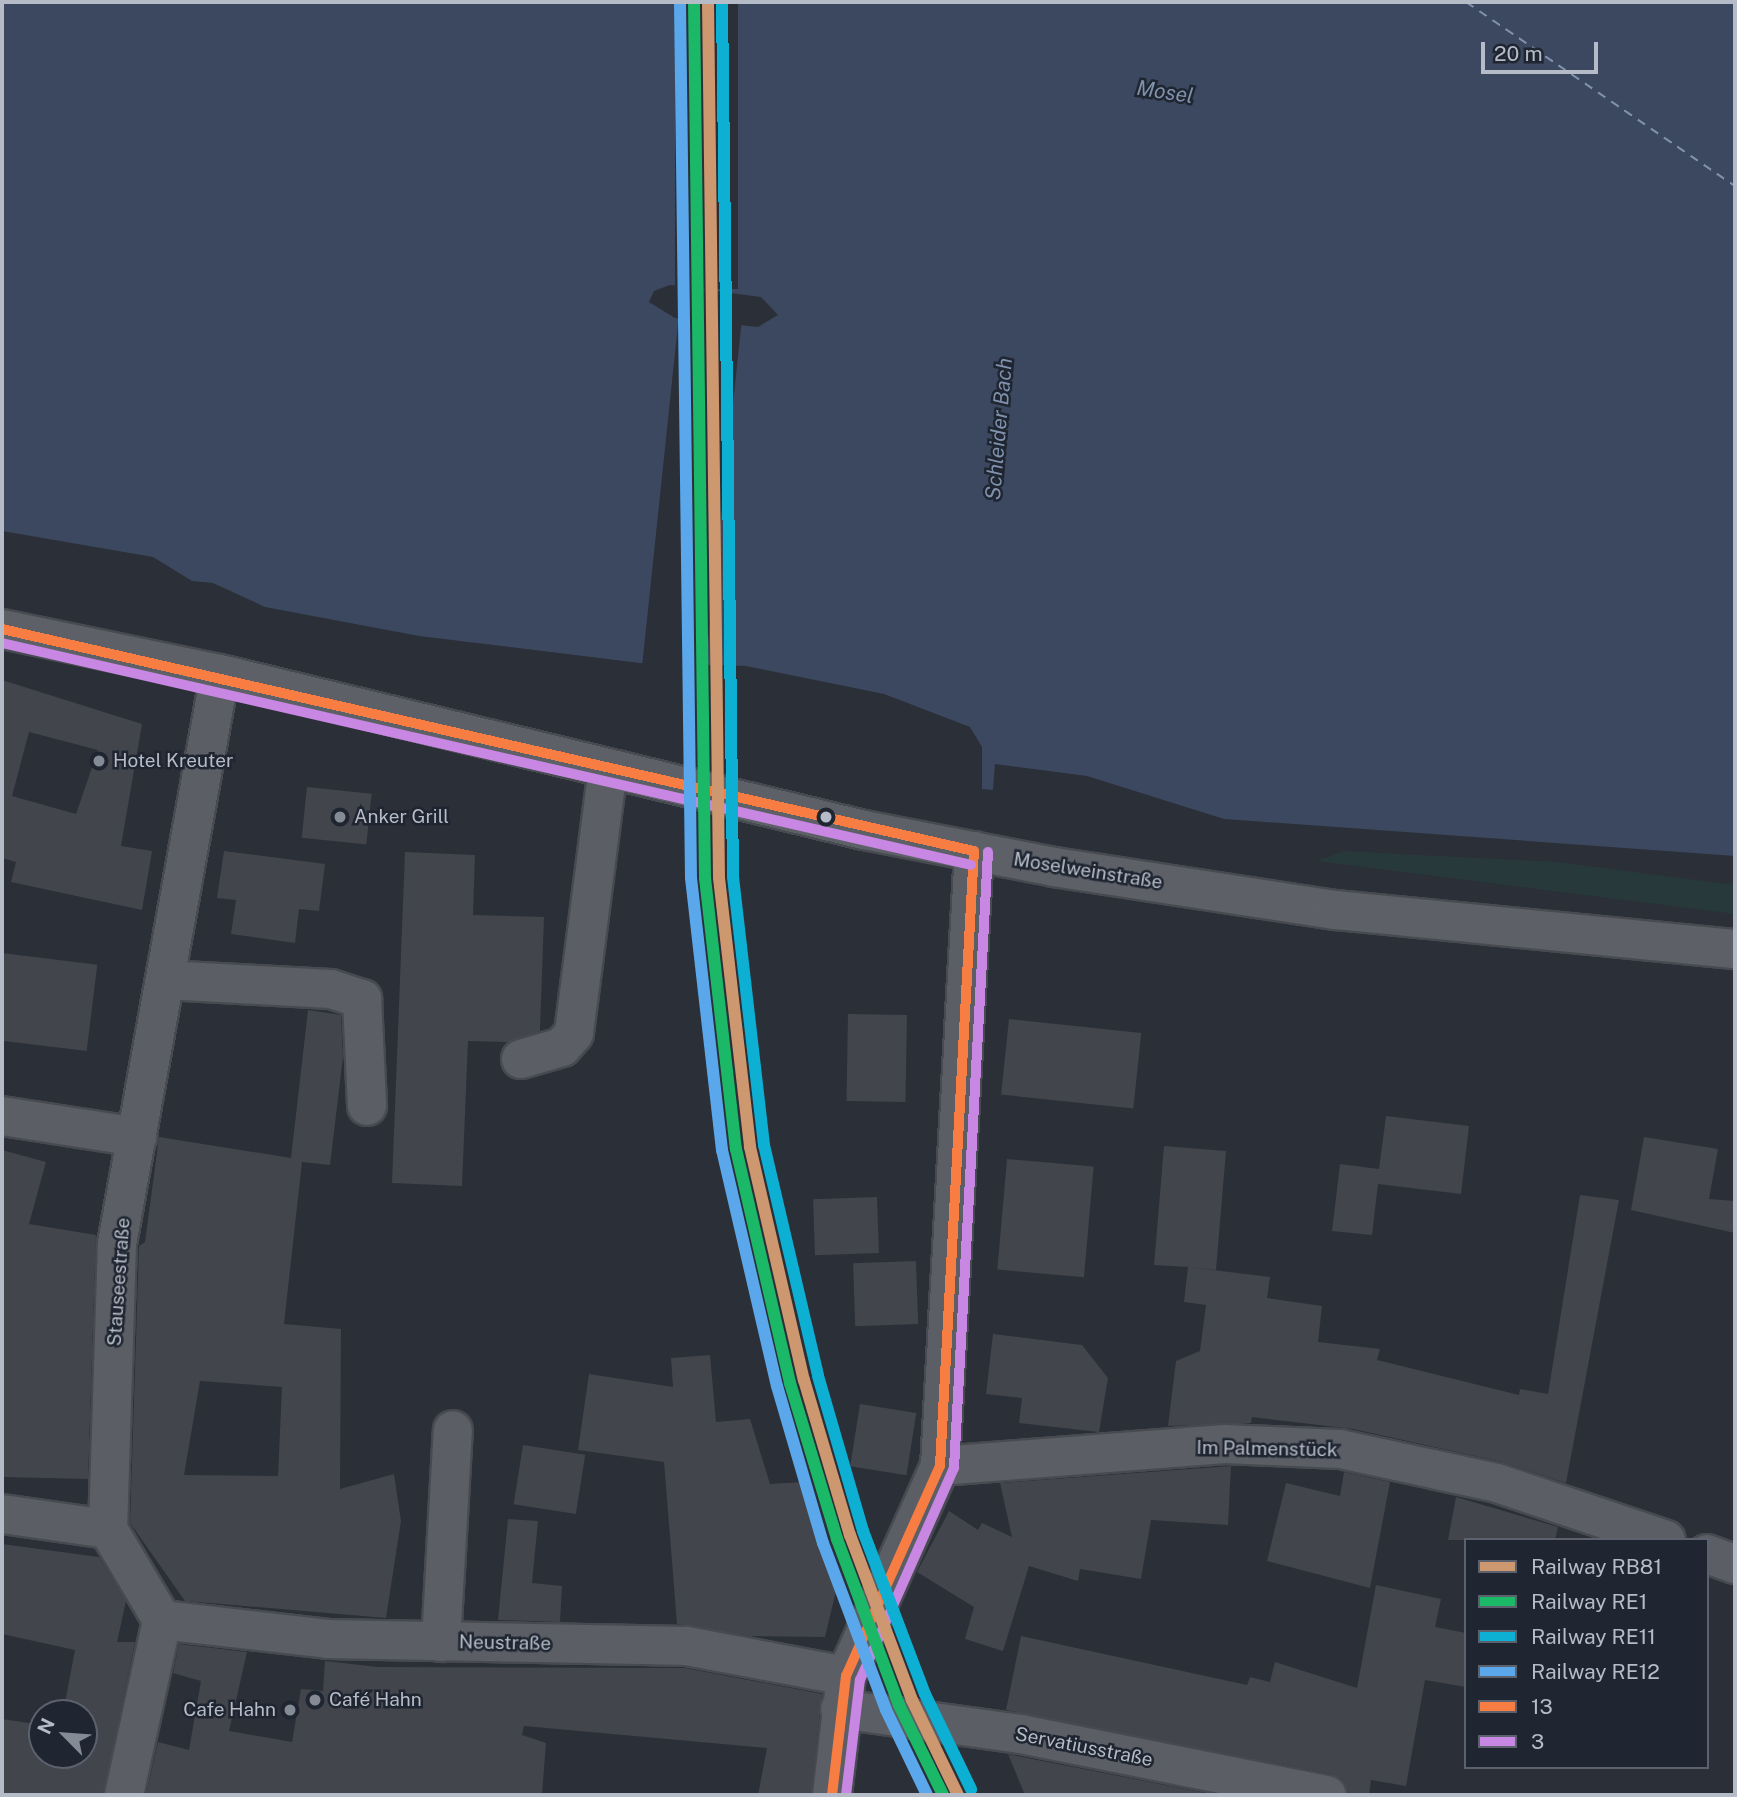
<!DOCTYPE html>
<html>
<head>
<meta charset="utf-8">
<style>
	body { margin:0 }
	#map { position:relative; width:1737px; height:1797px; overflow:hidden; background:#2b2f37; font-family:"Public Sans",sans-serif }
	div>[style] { position:absolute }
	.green>* { inset:0; background:#28393c }
	.water>* { inset:0; background:#3b485f }
	.pier>* { inset:0; background:#2b2f37; transform-origin:0 0 }
	.ferry>* { height:2px; margin-top:-1px; transform-origin:0; background:repeating-linear-gradient(90deg,#7f91ac 0 9px,transparent 0 16px) }
	.building>* { inset:0; background:#42454b; transform-origin:0 0 }
	.roads { filter:drop-shadow(2px 0 #474a50) drop-shadow(-2px 0 #474a50) drop-shadow(0 2px #474a50) drop-shadow(0 -2px #474a50) }
	.minor>* { height:38px; margin:-19px; padding:0 19px; transform-origin:19px; border-radius:19px; background:#5b5e65 }
	.major>* { height:38px; margin:-19px; padding:0 19px; transform-origin:19px; border-radius:19px; background:#5d6167 }
	.bus-1>* { height:10px; margin:-5px; padding:0 5px; transform-origin:5px; border-radius:5px; background:#f77d43 }
	.bus-2>* { height:10px; margin:-5px; padding:0 5px; transform-origin:5px; border-radius:5px; background:#c787e3 }
	.rail-1>* { height:12px; margin:-6px; padding:0 6px; transform-origin:6px; border-radius:6px; background:#cd976f }
	.rail-2>* { height:12px; margin:-6px; padding:0 6px; transform-origin:6px; border-radius:6px; background:#1ab867 }
	.rail-3>* { height:12px; margin:-6px; padding:0 6px; transform-origin:6px; border-radius:6px; background:#0dafd3 }
	.rail-4>* { height:12px; margin:-6px; padding:0 6px; transform-origin:6px; border-radius:6px; background:#5aa8eb }
	.dots>* { width:19px; height:19px; translate:-50% -50%; box-sizing:border-box; border:4px solid #1f2631; border-radius:50% }
	span { translate:-50% -50%; white-space:nowrap; text-align:center; line-height:1.15; -webkit-text-stroke:5px #1f2631; paint-order:stroke }
	.poi-label { font-size:19px; color:#b5bcc7 }
	.left { translate:0 -50%; text-align:left }
	.right { translate:-100% -50%; text-align:right }
	.street-label { font-size:19px; color:#b5bcc7 }
	.water-label { font-size:21px; color:#7f91ac; font-style:italic }
	.frame { position:absolute; inset:0; border:4px solid #b5bcc7; pointer-events:none }
	.legend { position:absolute; left:1464px; top:1538px; width:245px; height:231px; box-sizing:border-box; background:#1f2631; border:2px solid #5b626d; margin:0; padding:9px 12px; list-style:none; font-size:21px; color:#b5bcc7 }
	.legend li { display:flex; align-items:center; gap:14px; height:35px }
	.legend b { width:35px; border:2px solid #5b626d }
	.north { position:absolute; left:28px; top:1699px; width:70px; height:70px; box-sizing:border-box; background:#1f2631; border:2px solid #5b626d; border-radius:50%; rotate:295deg; font-size:19px; font-weight:700; line-height:28px; text-align:center; color:#b5bcc7 }
	.north::after { content:''; display:block; margin:auto; width:24px; height:32px; background:#858b95; clip-path:polygon(50% 0,100% 100%,50% 72%,0 100%) }
	.scale { position:absolute; left:1481px; top:42px; width:117px; height:32px; box-sizing:border-box; border:4px solid #b5bcc7; border-top:0; padding-left:9px; font-size:21px; line-height:24px; white-space:nowrap; color:#b5bcc7; -webkit-text-stroke:5px #1f2631; paint-order:stroke }
</style>
</head>
<body>
<div id="map">
	<div class="green">
		<div style="clip-path:polygon(1344px 851px,1556px 862px,1735px 885px,1735px 914px,1317px 861px)"></div>
	</div>
	<div class="water">
		<div style="clip-path:polygon(evenodd,2px 2px,1735px 2px,1735px 856px,1224px 819px,1087px 776px,995px 764px,993px 790px,982px 789px,982px 747px,970px 727px,884px 694px,746px 666px,640px 663px,419px 636px,265px 607px,213px 583px,192px 581px,153px 557px,2px 531px,2px 2px,670px 285px,761px 297px,778px 315px,758px 327px,675px 318px,649px 302px,654px 291px,670px 285px)"></div>
	</div>
	<div class="pier">
		<div style="left:675px;top:2px;width:63px;height:287px"></div>
		<div style="left:679px;top:315px;width:63px;height:353px;rotate:6deg"></div>
	</div>
	<div class="ferry">
		<div style="left:1466px;top:2px;width:326px;rotate:34.4deg"></div>
	</div>
	<div class="building">
		<div style="clip-path:polygon(evenodd,2px 680px,142px 724px,121px 846px,152px 851px,142px 910px,11px 882px,16px 862px,2px 858px,2px 680px,29px 732px,98px 750px,76px 814px,12px 796px,29px 732px)"></div>
		<div style="left:307px;top:787px;width:65px;height:51px;rotate:6deg"></div>
		<div style="clip-path:polygon(224px 851px,325px 864px,319px 911px,299px 909px,295px 943px,231px 934px,236px 900px,217px 898px)"></div>
		<div style="clip-path:polygon(405px 852px,475px 855px,473px 915px,544px 917px,540px 1031px,508px 1042px,468px 1041px,462px 1186px,392px 1183px)"></div>
		<div style="left:2px;top:953px;width:96px;height:87px;rotate:7deg"></div>
		<div style="clip-path:polygon(evenodd,308px 1010px,341px 1015px,343px 1057px,330px 1165px,302px 1162px,284px 1324px,341px 1329px,340px 1489px,394px 1474px,401px 1521px,386px 1618px,185px 1601px,130px 1523px,139px 1246px,145px 1242px,159px 1137px,291px 1158px,308px 1010px,200px 1381px,282px 1387px,278px 1476px,184px 1475px,200px 1381px)"></div>
		<div style="left:848px;top:1014px;width:59px;height:87px;rotate:1deg"></div>
		<div style="left:1009px;top:1019px;width:133px;height:76px;rotate:6deg"></div>
		<div style="clip-path:polygon(1386px 1116px,1469px 1126px,1461px 1194px,1378px 1184px,1372px 1235px,1332px 1231px,1340px 1164px,1379px 1169px)"></div>
		<div style="clip-path:polygon(1644px 1137px,1718px 1149px,1709px 1199px,1735px 1201px,1735px 1233px,1631px 1210px)"></div>
		<div style="clip-path:polygon(1164px 1146px,1226px 1151px,1216px 1270px,1188px 1267px,1270px 1277px,1267px 1298px,1322px 1306px,1318px 1342px,1380px 1349px,1377px 1360px,1519px 1395px,1520px 1389px,1548px 1394px,1580px 1195px,1619px 1200px,1566px 1483px,1502px 1462px,1353px 1429px,1252px 1417px,1251px 1423px,1168px 1426px,1176px 1361px,1200px 1351px,1206px 1305px,1184px 1302px,1188px 1267px,1154px 1265px)"></div>
		<div style="clip-path:polygon(2px 1150px,46px 1162px,29px 1224px,96px 1235px,88px 1479px,2px 1477px)"></div>
		<div style="left:1007px;top:1159px;width:87px;height:111px;rotate:5deg"></div>
		<div style="left:877px;top:1197px;width:56px;height:64px;rotate:88deg"></div>
		<div style="left:916px;top:1261px;width:63px;height:63px;rotate:88deg"></div>
		<div style="clip-path:polygon(993px 1334px,1082px 1345px,1108px 1378px,1099px 1432px,1019px 1423px,1022px 1398px,986px 1394px)"></div>
		<div style="clip-path:polygon(710px 1355px,716px 1422px,750px 1419px,770px 1484px,804px 1482px,836px 1591px,825px 1637px,750px 1636px,677px 1624px,664px 1462px,578px 1450px,589px 1374px,673px 1387px,671px 1358px)"></div>
		<div style="left:860px;top:1404px;width:57px;height:63px;rotate:9deg"></div>
		<div style="left:523px;top:1445px;width:63px;height:60px;rotate:9deg"></div>
		<div style="clip-path:polygon(1231px 1466px,1228px 1525px,1151px 1520px,1141px 1579px,1080px 1569px,1078px 1581px,1029px 1566px,1003px 1651px,965px 1639px,974px 1607px,917px 1572px,949px 1511px,978px 1530px,982px 1523px,1012px 1537px,1000px 1483px)"></div>
		<div style="clip-path:polygon(1344px 1472px,1390px 1482px,1370px 1588px,1267px 1561px,1286px 1483px,1340px 1496px)"></div>
		<div style="clip-path:polygon(1456px 1497px,1558px 1527px,1555px 1540px,1448px 1540px)"></div>
		<div style="clip-path:polygon(508px 1519px,538px 1521px,532px 1583px,562px 1586px,560px 1622px,498px 1620px)"></div>
		<div style="clip-path:polygon(2px 1544px,99px 1557px,126px 1601px,117px 1642px,135px 1642px,103px 1795px,2px 1795px,2px 1719px,42px 1725px,42px 1755px,84px 1755px,84px 1713px,63px 1713px,75px 1650px,2px 1634px)"></div>
		<div style="clip-path:polygon(1376px 1585px,1441px 1599px,1435px 1627px,1466px 1633px,1466px 1687px,1425px 1680px,1406px 1786px,1371px 1780px,1369px 1795px,1348px 1795px,1342px 1779px,1331px 1774px,1006px 1710px,1021px 1636px,1247px 1685px,1250px 1677px,1270px 1682px,1275px 1662px,1357px 1688px)"></div>
		<div style="clip-path:polygon(179px 1644px,247px 1652px,229px 1731px,292px 1742px,301px 1689px,323px 1691px,325px 1661px,378px 1667px,685px 1668px,822px 1694px,811px 1795px,758px 1795px,767px 1748px,524px 1726px,522px 1735px,546px 1743px,542px 1795px,146px 1795px,158px 1742px,189px 1750px,201px 1681px,173px 1673px)"></div>
		<div style="clip-path:polygon(1008px 1754px,1017px 1756px,1216px 1795px,1025px 1795px)"></div>
	</div>
	<div class="roads">
		<div class="minor">
			<div style="left:165px;top:980px;width:166px;rotate:3.1deg"></div>
			<div style="left:331px;top:989px;width:33px;rotate:18deg"></div>
			<div style="left:362px;top:999px;width:107px;rotate:87.3deg"></div>
			<div style="left:521px;top:1059px;width:43px;rotate:-16.3deg"></div>
			<div style="left:562px;top:1047px;width:18px;rotate:-49deg"></div>
			<div style="left:574px;top:1033px;width:267px;rotate:-82.7deg"></div>
			<div style="left:2px;top:1116px;width:137px;rotate:8.8deg"></div>
			<div style="left:940px;top:1466px;width:286px;rotate:-4.4deg"></div>
			<div style="left:1225px;top:1444px;width:115px;rotate:2.5deg"></div>
			<div style="left:1340px;top:1449px;width:161px;rotate:12.2deg"></div>
			<div style="left:1497px;top:1483px;width:178px;rotate:18.6deg"></div>
			<div style="left:2px;top:1514px;width:107px;rotate:8.1deg"></div>
			<div style="left:1707px;top:1554px;width:30px;rotate:20deg"></div>
			<div style="left:162px;top:1620px;width:167px;rotate:6.5deg"></div>
			<div style="left:328px;top:1639px;width:359px;rotate:1.1deg"></div>
			<div style="left:687px;top:1646px;width:162px;rotate:10.7deg"></div>
			<div style="left:441px;top:1642px;width:212px;rotate:-86.8deg"></div>
			<div style="left:840px;top:1709px;width:183px;rotate:7.9deg"></div>
			<div style="left:1021px;top:1734px;width:312px;rotate:11.3deg"></div>
			<div style="left:124px;top:1795px;width:179px;rotate:-77.7deg"></div>
			<div style="left:162px;top:1620px;width:106px;rotate:-120.7deg"></div>
			<div style="left:108px;top:1529px;width:285px;rotate:-88.2deg"></div>
			<div style="left:117px;top:1244px;width:579px;rotate:-79.76deg"></div>
			<div style="left:832px;top:1795px;width:120px;rotate:-83.3deg"></div>
			<div style="left:846px;top:1676px;width:230px;rotate:-65.9deg"></div>
			<div style="left:940px;top:1466px;width:616px;rotate:-86.84deg"></div>
		</div>
		<div class="major">
			<div style="left:2px;top:629px;width:223px;rotate:11.7deg"></div>
			<div style="left:220px;top:674px;width:663px;rotate:13.62deg"></div>
			<div style="left:864px;top:830px;width:194px;rotate:11deg"></div>
			<div style="left:1054px;top:867px;width:285px;rotate:8.7deg"></div>
			<div style="left:1336px;top:910px;width:401px;rotate:5.6deg"></div>
		</div>
	</div>
	<div class="bus-1">
		<div style="left:2px;top:629px;width:997px;rotate:12.87deg"></div>
		<div style="left:832px;top:1795px;width:120px;rotate:-83.3deg"></div>
		<div style="left:846px;top:1676px;width:230px;rotate:-65.9deg"></div>
		<div style="left:940px;top:1466px;width:616px;rotate:-86.84deg"></div>
	</div>
	<div class="bus-2">
		<div style="left:2px;top:643px;width:994px;rotate:12.9deg"></div>
		<div style="left:846px;top:1795px;width:116px;rotate:-83.1deg"></div>
		<div style="left:860px;top:1680px;width:232px;rotate:-66.1deg"></div>
		<div style="left:954px;top:1468px;width:617px;rotate:-86.84deg"></div>
	</div>
	<div class="rail-1">
		<div style="left:708px;top:2px;width:876px;rotate:89.28deg"></div>
		<div style="left:719px;top:878px;width:271px;rotate:83.4deg"></div>
		<div style="left:750px;top:1147px;width:239px;rotate:77deg"></div>
		<div style="left:804px;top:1380px;width:162px;rotate:73.5deg"></div>
		<div style="left:850px;top:1535px;width:176px;rotate:69.4deg"></div>
		<div style="left:912px;top:1700px;width:106px;rotate:64.2deg"></div>
	</div>
	<div class="rail-2">
		<div style="left:694px;top:2px;width:876px;rotate:89.28deg"></div>
		<div style="left:705px;top:878px;width:273px;rotate:83.5deg"></div>
		<div style="left:736px;top:1149px;width:240px;rotate:77deg"></div>
		<div style="left:790px;top:1383px;width:163px;rotate:73.2deg"></div>
		<div style="left:837px;top:1539px;width:177px;rotate:69.5deg"></div>
		<div style="left:899px;top:1705px;width:100px;rotate:63.9deg"></div>
	</div>
	<div class="rail-3">
		<div style="left:722px;top:2px;width:875px;rotate:89.28deg"></div>
		<div style="left:733px;top:877px;width:270px;rotate:83.4deg"></div>
		<div style="left:764px;top:1145px;width:237px;rotate:76.8deg"></div>
		<div style="left:818px;top:1376px;width:161px;rotate:73.8deg"></div>
		<div style="left:863px;top:1531px;width:174px;rotate:69.2deg"></div>
		<div style="left:925px;top:1694px;width:106px;rotate:64.2deg"></div>
	</div>
	<div class="rail-4">
		<div style="left:680px;top:2px;width:876px;rotate:89.28deg"></div>
		<div style="left:691px;top:878px;width:274px;rotate:83.5deg"></div>
		<div style="left:722px;top:1150px;width:242px;rotate:76.9deg"></div>
		<div style="left:777px;top:1386px;width:164px;rotate:73.7deg"></div>
		<div style="left:823px;top:1543px;width:178px;rotate:69.3deg"></div>
		<div style="left:886px;top:1710px;width:94px;rotate:64.2deg"></div>
	</div>
	<div class="dots">
		<div style="left:99px;top:761px;background:#858b95"></div>
		<div style="left:340px;top:817px;background:#858b95"></div>
		<div style="left:826px;top:817px;background:#b5bcc7"></div>
		<div style="left:315px;top:1700px;background:#858b95"></div>
		<div style="left:290px;top:1710px;background:#858b95"></div>
	</div>
	<div class="poi-label">
		<span class="left" style="left:113px;top:761px">Hotel Kreuter</span>
		<span class="left" style="left:354px;top:817px">Anker Grill</span>
		<span class="left" style="left:329px;top:1700px">Café Hahn</span>
		<span class="right" style="left:276px;top:1710px">Cafe Hahn</span>
	</div>
	<div class="street-label">
		<span style="left:1088px;top:871px;rotate:9deg">Moselweinstraße</span>
		<span style="left:119px;top:1282px;rotate:-86deg">Stauseestraße</span>
		<span style="left:1267px;top:1449px;rotate:1deg">Im Palmenstück</span>
		<span style="left:505px;top:1643px;rotate:1deg">Neustraße</span>
		<span style="left:1084px;top:1747px;rotate:11deg">Servatiusstraße</span>
	</div>
	<div class="water-label">
		<span style="left:1165px;top:92px;rotate:9deg">Mosel</span>
		<span style="left:999px;top:429px;rotate:-85deg">Schleider Bach</span>
	</div>
	<div class="frame"></div>
	<ul class="legend">
	<li><b style="height:9px;background:#cd976f"></b>Railway RB81</li>
	<li><b style="height:9px;background:#1ab867"></b>Railway RE1</li>
	<li><b style="height:9px;background:#0dafd3"></b>Railway RE11</li>
	<li><b style="height:9px;background:#5aa8eb"></b>Railway RE12</li>
	<li><b style="height:9px;background:#f77d43"></b>13</li>
	<li><b style="height:9px;background:#c787e3"></b>3</li>
	</ul>
	<div class="north">N</div>
	<div class="scale">20 m</div>
</div>
</body>
</html>
